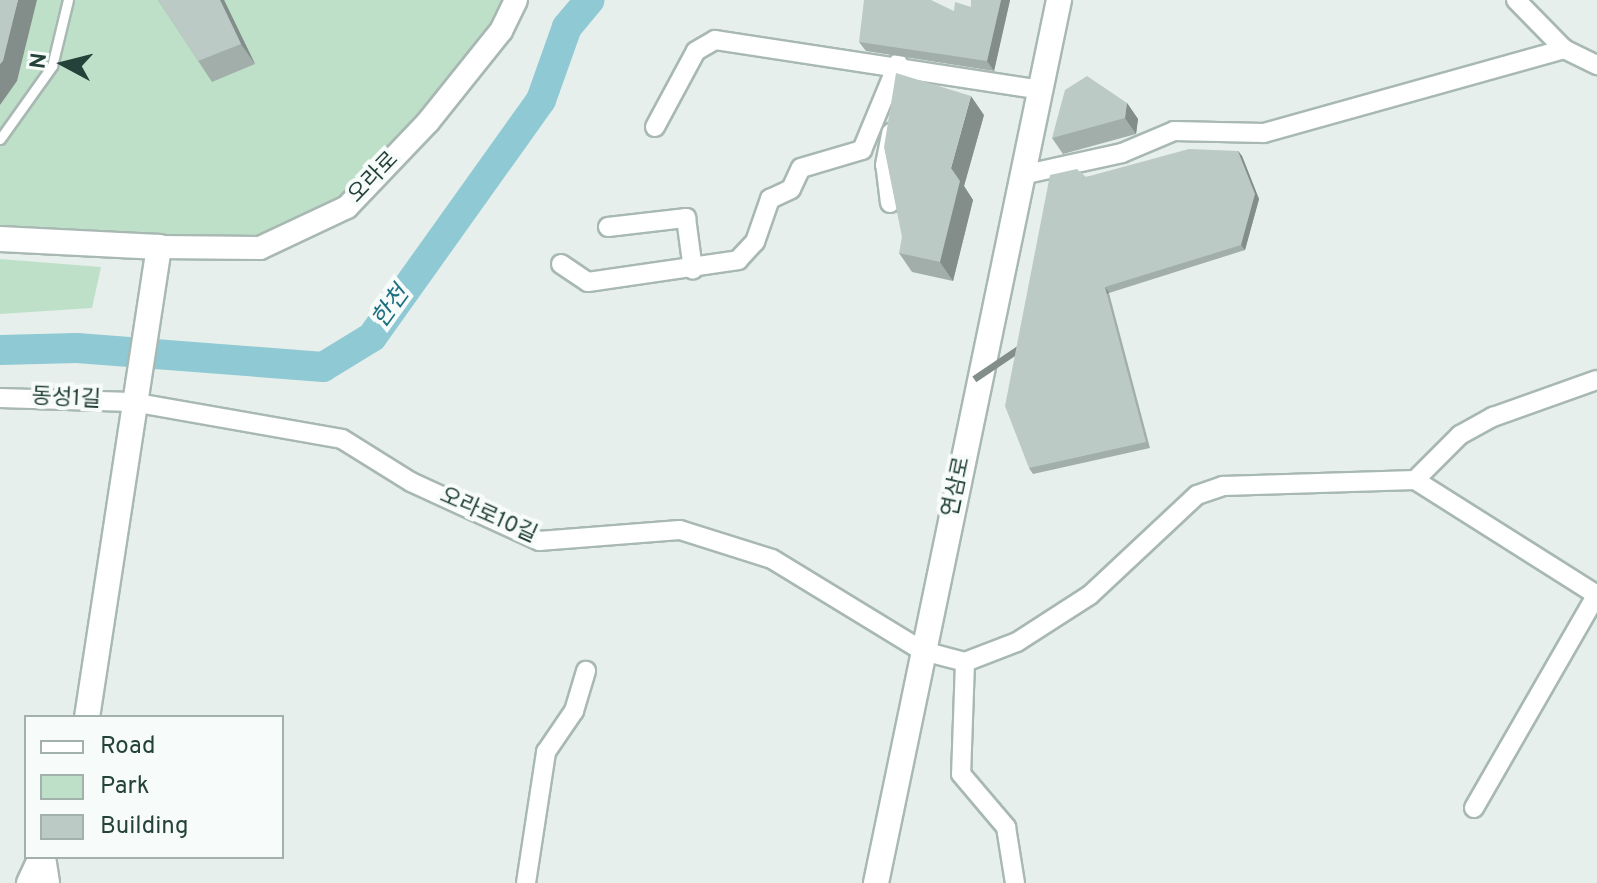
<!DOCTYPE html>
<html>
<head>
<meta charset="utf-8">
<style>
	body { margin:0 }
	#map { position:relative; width:1597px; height:883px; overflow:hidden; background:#e6efeb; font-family:Overpass,"Noto Sans KR",sans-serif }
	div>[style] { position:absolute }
	.green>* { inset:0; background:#bfe0c8 }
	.river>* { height:30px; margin:-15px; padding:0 15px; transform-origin:15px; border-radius:15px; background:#8ec9d4 }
	.roads { filter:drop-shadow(2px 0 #a8b8b2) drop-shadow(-2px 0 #a8b8b2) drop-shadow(0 2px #a8b8b2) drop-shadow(0 -2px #a8b8b2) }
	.service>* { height:9px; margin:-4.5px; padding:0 4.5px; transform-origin:4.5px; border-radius:4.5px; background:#fff }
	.minor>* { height:18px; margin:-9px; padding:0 9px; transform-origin:9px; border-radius:9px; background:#fff }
	.tertiary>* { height:22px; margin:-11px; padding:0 11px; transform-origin:11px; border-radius:11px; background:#fff }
	.secondary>* { height:24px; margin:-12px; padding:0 12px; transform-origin:12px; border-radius:12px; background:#fff }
	.wall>* { inset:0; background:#a1aea9 }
	.shaded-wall>* { inset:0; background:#838d89; transform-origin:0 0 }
	.building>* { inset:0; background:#bbcac4 }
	span { translate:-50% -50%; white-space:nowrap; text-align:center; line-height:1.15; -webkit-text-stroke:8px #f7fbf9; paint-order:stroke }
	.street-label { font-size:22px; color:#24423a }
	.water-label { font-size:24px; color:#1c6f80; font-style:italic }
	.legend { position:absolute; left:24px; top:715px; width:260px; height:144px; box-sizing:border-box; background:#f7fbf9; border:2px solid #a3b1ad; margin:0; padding:10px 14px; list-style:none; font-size:24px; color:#24423a }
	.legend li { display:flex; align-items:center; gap:16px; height:40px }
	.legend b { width:40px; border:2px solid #a3b1ad }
	.north { position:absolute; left:24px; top:24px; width:80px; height:80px; -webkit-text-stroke:6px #f7fbf9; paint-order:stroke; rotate:277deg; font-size:22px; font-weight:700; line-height:32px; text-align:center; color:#24423a }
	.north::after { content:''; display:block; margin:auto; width:28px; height:36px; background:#24423a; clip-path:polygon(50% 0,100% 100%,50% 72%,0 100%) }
</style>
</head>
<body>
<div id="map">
	<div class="green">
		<div style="clip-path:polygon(0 0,516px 0,347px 207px,260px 248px,0 238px)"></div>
		<div style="clip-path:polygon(0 259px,101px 267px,92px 308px,0 314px)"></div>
	</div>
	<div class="river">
		<div style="left:0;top:350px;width:77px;rotate:-1.5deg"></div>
		<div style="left:77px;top:348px;width:247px;rotate:4.4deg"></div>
		<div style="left:323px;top:367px;width:57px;rotate:-31.5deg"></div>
		<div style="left:372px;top:337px;width:291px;rotate:-54.5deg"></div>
		<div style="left:541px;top:100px;width:77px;rotate:-70.4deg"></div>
		<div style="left:567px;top:27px;width:35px;rotate:-50deg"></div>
	</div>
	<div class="roads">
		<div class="service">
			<div style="left:0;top:139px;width:90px;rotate:-54.5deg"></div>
			<div style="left:52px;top:66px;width:68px;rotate:-76.4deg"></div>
		</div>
		<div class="minor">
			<div style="left:1516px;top:0;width:69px;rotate:45.6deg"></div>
			<div style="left:1564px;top:49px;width:37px;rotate:26deg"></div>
			<div style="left:655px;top:127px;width:86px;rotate:-61.7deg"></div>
			<div style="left:696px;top:51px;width:22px;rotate:-30deg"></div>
			<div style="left:715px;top:40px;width:329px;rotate:8.7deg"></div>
			<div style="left:1022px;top:175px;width:102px;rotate:-12.4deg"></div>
			<div style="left:1122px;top:153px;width:56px;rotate:-22.9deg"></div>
			<div style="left:1174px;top:131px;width:90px;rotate:1.3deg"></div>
			<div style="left:1264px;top:133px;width:312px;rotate:-15.6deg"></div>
			<div style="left:890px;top:203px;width:38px;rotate:-97deg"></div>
			<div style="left:885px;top:165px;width:33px;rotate:-79deg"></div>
			<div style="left:608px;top:227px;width:79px;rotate:-6.6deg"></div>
			<div style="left:686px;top:218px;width:52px;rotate:82.3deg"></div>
			<div style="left:561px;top:264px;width:32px;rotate:34deg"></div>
			<div style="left:588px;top:282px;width:152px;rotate:-8.3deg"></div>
			<div style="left:738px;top:260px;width:25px;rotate:-47deg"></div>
			<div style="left:755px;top:242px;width:46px;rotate:-70.8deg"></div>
			<div style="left:770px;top:199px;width:23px;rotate:-25deg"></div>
			<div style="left:791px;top:189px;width:23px;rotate:-65deg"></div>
			<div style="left:801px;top:168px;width:64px;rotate:-16.4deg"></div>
			<div style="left:862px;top:150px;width:94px;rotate:-67.5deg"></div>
			<div style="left:0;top:398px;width:132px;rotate:1.7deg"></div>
			<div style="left:132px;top:402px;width:213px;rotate:10deg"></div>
			<div style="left:342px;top:439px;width:81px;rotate:31.9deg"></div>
			<div style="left:411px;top:482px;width:141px;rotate:24.7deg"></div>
			<div style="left:539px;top:541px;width:141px;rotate:-4.5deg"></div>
			<div style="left:680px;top:530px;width:96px;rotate:17.5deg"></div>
			<div style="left:772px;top:559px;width:177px;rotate:31.4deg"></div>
			<div style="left:923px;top:651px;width:43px;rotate:14.7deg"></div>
			<div style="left:965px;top:662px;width:56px;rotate:-21deg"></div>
			<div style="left:1017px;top:642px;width:87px;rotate:-32.8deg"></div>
			<div style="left:1090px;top:595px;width:146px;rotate:-43.1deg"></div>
			<div style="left:1197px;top:495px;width:28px;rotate:-19deg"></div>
			<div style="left:1223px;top:486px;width:192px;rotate:-1.8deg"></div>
			<div style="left:1415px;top:480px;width:64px;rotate:-45deg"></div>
			<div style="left:1460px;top:435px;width:38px;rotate:-29deg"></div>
			<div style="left:1493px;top:417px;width:110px;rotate:-19.6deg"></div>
			<div style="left:1415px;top:480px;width:215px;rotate:32.3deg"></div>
			<div style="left:965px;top:662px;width:112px;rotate:92deg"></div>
			<div style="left:961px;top:774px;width:70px;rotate:49.7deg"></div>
			<div style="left:1006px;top:827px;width:57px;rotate:80.9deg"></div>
			<div style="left:1474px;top:808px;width:247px;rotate:-60.1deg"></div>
			<div style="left:46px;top:857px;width:26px;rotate:81deg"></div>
			<div style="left:526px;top:883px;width:133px;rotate:-81.3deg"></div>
			<div style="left:546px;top:752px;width:50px;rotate:-55.7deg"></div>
			<div style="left:574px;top:711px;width:42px;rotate:-73.3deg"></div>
		</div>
		<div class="tertiary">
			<div style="left:159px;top:247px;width:101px;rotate:0.6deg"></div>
			<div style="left:260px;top:248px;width:96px;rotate:-25.2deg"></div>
			<div style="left:347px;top:207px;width:117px;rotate:-46.4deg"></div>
			<div style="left:428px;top:122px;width:117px;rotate:-51.3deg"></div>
			<div style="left:501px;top:31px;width:34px;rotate:-64deg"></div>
		</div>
		<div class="secondary">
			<div style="left:0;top:239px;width:159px;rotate:2.9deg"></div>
			<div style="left:159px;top:247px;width:475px;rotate:98.7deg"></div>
			<div style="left:29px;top:883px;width:29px;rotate:-65deg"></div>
			<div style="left:876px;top:883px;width:902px;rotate:-78.29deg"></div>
		</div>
	</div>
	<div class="wall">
		<div style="clip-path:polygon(158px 0,224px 0,255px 64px,212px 82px)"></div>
		<div style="clip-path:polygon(971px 0,1010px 0,994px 71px,866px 51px,859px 42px,971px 7px)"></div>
		<div style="clip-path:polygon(1127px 103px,1138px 119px,1136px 134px,1063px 154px,1052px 138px)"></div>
		<div style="clip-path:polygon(984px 115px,964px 186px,973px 200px,953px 281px,912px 272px,899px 253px)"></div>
		<div style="clip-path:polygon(1238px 151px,1242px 156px,1259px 199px,1245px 250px,1109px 293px,1150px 448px,1033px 474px,1029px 468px,1086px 177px)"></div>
	</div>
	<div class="shaded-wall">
		<div style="clip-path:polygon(18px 0,37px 0,17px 81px,0 105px,0 64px)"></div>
		<div style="clip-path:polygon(220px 0,224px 0,255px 64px,241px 44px)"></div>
		<div style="clip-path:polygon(1001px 0,1010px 0,994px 71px,987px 61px)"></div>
		<div style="clip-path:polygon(971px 96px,984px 115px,964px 186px,973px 200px,953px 281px,940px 262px,951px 168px)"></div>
		<div style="clip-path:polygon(1127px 103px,1138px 119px,1136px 134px,1125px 118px)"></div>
		<div style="clip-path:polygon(1238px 151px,1242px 156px,1259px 199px,1245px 250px,1241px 245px)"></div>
		<div style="left:1105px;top:287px;width:7px;height:160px;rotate:56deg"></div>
	</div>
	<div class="building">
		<div style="clip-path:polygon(0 0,18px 0,3px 61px,0 64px)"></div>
		<div style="clip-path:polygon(158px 0,220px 0,241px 44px,198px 61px)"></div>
		<div style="clip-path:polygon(864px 0,931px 0,954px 11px,955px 2px,971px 7px,971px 0,1001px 0,987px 61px,859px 42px)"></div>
		<div style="clip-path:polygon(896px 73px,971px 96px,951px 168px,960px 181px,940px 262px,899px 253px,902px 237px,884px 147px)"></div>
		<div style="clip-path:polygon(1087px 76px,1127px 103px,1125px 118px,1052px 138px,1065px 90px)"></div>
		<div style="clip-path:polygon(1189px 149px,1238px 151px,1255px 194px,1241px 245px,1105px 287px,1146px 442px,1029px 468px,1005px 406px,1050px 175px,1077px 169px,1086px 177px)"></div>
	</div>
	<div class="street-label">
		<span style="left:374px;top:178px;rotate:-46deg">오라로</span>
		<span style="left:66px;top:399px;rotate:3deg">동성1길</span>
		<span style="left:957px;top:487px;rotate:-78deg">연삼로</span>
		<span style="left:488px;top:516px;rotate:24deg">오라로10길</span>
	</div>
	<div class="water-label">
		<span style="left:392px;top:308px;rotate:-54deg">한천</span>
	</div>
	<ul class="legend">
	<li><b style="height:10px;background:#fff"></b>Road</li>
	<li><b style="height:22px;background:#bfe0c8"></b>Park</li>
	<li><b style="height:22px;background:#bbcac4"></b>Building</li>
	</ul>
	<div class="north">N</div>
</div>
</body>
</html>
